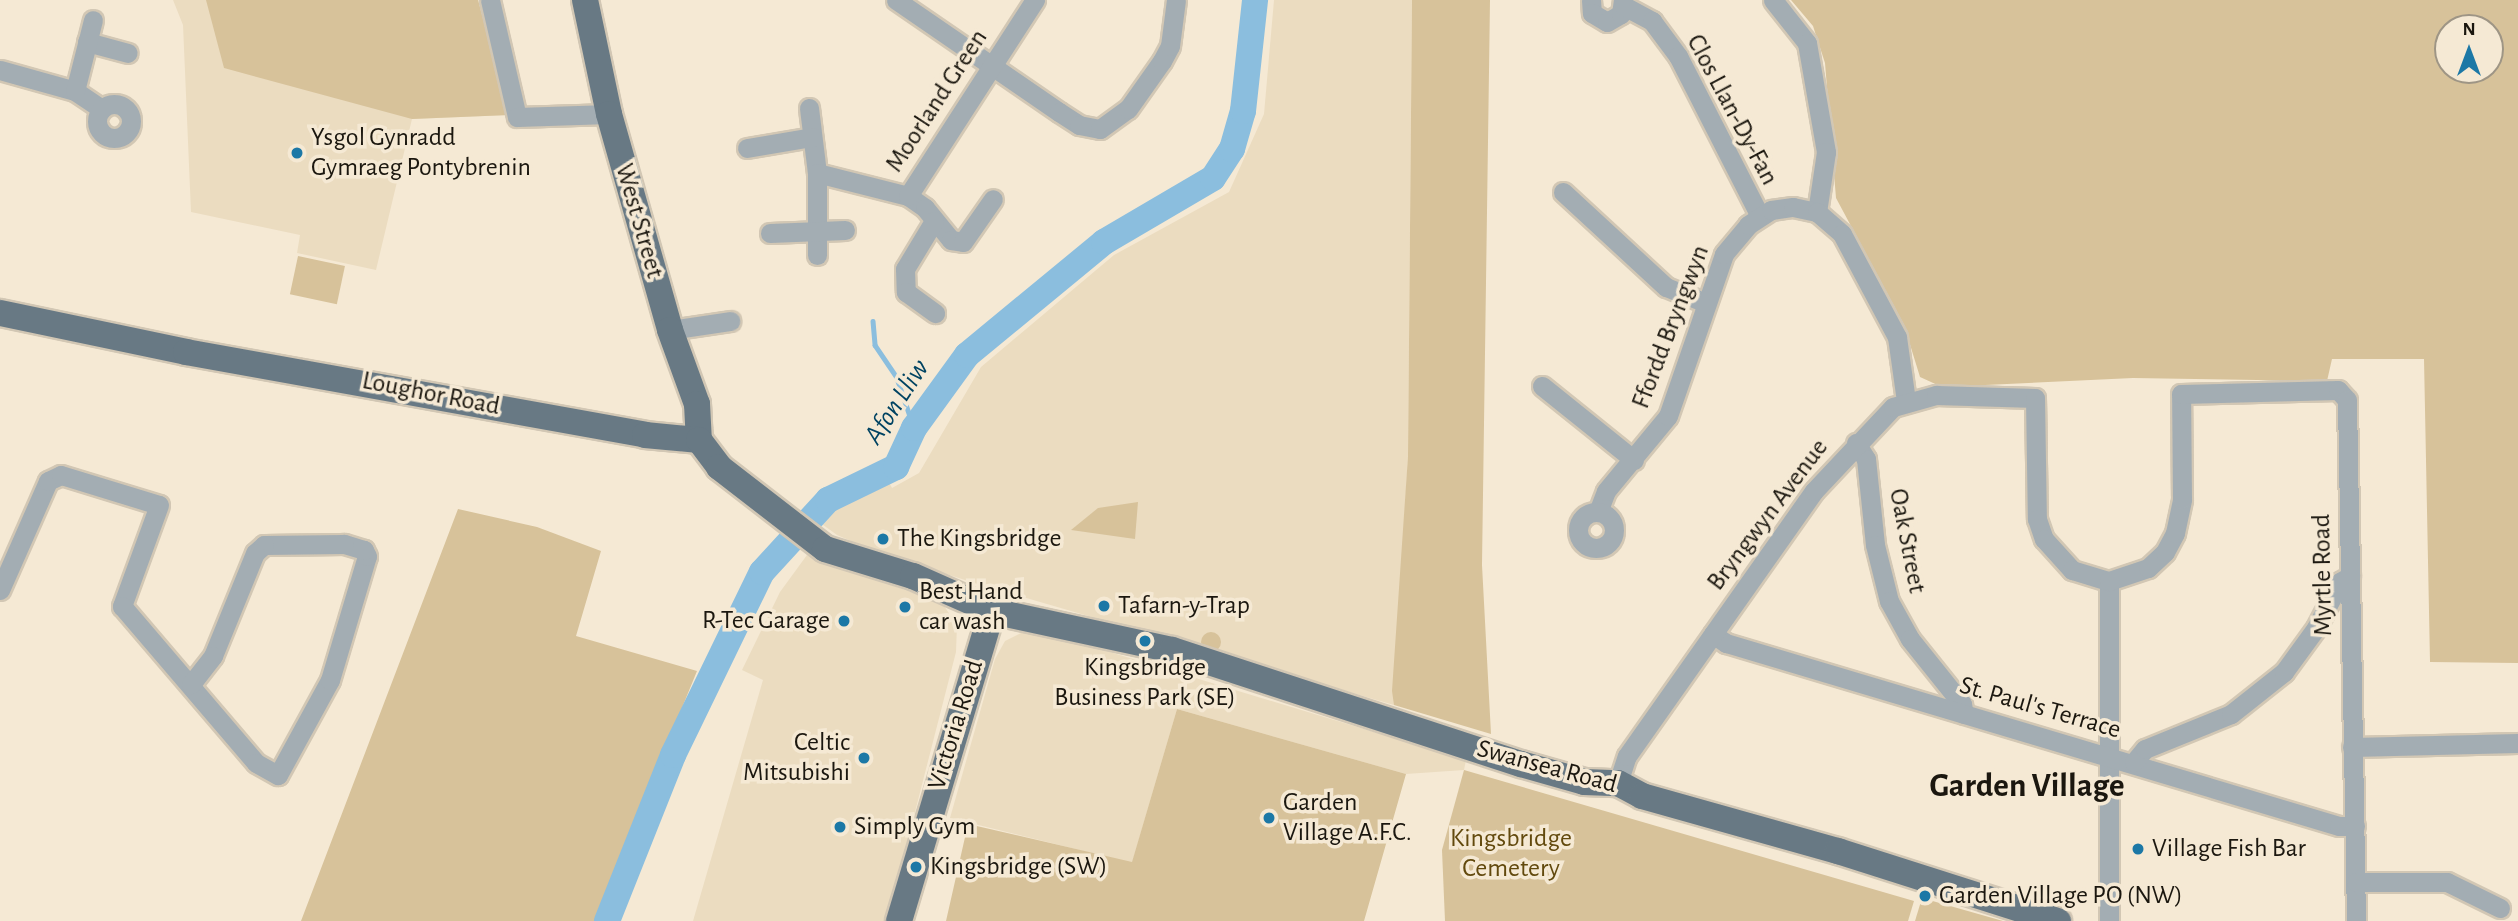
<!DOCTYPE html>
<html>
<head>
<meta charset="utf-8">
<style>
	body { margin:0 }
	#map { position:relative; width:2518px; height:921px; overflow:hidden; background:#f5e9d4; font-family:"Alegreya Sans",sans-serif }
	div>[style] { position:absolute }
	.built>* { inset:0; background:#ebdcc0 }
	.green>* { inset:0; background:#d7c29a; transform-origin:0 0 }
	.round { border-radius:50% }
	.stream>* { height:4.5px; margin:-2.25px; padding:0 2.25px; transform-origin:2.25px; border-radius:2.25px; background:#8bbede }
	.river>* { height:26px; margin:-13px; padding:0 13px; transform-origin:13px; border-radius:13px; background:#8bbede }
	.roads { filter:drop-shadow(2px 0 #d2c7b4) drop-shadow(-2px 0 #d2c7b4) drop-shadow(0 2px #d2c7b4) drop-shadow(0 -2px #d2c7b4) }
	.minor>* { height:19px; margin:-9.5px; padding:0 9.5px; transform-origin:9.5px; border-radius:9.5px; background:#a3adb3 }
	.minor>.ring { margin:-9.5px; padding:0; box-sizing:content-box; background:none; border:19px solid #a3adb3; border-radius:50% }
	.major>* { height:26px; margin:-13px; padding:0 13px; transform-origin:13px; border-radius:13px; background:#687984 }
	.dots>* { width:19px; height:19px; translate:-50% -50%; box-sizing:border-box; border:4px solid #f5e9d4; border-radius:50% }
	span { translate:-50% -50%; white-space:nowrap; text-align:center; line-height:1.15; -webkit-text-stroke:7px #f5e9d4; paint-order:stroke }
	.street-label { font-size:26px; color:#1b170f }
	.poi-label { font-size:26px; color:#1b170f }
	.left { translate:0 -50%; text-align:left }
	.right { translate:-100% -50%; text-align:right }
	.park-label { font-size:26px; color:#62490d }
	.water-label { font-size:28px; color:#004362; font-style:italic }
	.district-label { font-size:33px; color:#1b170f; font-weight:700 }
	.north { position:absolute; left:2434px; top:14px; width:70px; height:70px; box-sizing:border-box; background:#f5e9d4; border:2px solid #9e9585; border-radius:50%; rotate:0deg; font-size:19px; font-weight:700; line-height:28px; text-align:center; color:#1b170f }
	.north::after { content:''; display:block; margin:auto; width:24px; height:32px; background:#1c78a6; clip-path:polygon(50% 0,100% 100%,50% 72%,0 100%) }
</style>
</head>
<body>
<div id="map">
	<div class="built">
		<div style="clip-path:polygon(173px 0,478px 0,509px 115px,412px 119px,376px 270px,297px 253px,300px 235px,191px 212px,183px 25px)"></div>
		<div style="clip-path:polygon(1274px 0,1412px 0,1408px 456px,1394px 705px,971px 582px,867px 548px,837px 535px,808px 514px,886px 477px,892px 488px,919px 473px,981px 367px,1114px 255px,1229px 192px,1264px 114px)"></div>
		<div style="clip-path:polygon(807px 555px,942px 603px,957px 625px,956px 652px,887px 921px,693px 921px,763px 680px,742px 670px,780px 592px)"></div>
		<div style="clip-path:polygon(1031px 628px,1466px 760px,1464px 770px,1406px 774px,1177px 709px,1132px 863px,950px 818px,995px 659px,1005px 641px)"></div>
	</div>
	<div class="green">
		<div style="clip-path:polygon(206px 0,478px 0,509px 115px,412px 119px,224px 68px)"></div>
		<div style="clip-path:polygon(1412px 0,1490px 0,1482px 565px,1491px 734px,1394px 705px,1392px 691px,1408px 456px)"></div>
		<div style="clip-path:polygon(evenodd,1791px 0,2518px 0,2518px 663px,2430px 662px,2424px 359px,2332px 359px,2327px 381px,2133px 378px,1942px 387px,1920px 377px,1904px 325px,1836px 198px,1825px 63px,1813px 26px,1791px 0,2448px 28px,2490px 28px,2490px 70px,2448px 70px,2448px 28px)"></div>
		<div style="left:298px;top:256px;width:48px;height:39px;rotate:12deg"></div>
		<div style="clip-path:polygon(1138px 502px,1135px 539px,1071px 530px,1098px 508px)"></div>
		<div style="clip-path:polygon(458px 509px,537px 527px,601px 551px,576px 636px,697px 671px,595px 921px,301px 921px)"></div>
		<div class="round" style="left:1201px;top:632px;width:20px;height:20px"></div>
		<div style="clip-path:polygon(1177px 709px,1406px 774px,1364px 921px,946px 921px,968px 824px,1132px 862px)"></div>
		<div style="clip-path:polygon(1464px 770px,1914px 901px,1908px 921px,1445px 921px,1442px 850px)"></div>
		<div style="clip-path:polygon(1922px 898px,2003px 921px,1915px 921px)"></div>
	</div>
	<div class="stream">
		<div style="left:873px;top:321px;width:24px;rotate:85deg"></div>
		<div style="left:875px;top:345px;width:40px;rotate:56deg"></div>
		<div style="left:897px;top:378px;width:53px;rotate:71.2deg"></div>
	</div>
	<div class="river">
		<div style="left:607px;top:921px;width:179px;rotate:-68.3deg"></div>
		<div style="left:673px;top:755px;width:203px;rotate:-64.1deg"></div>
		<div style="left:762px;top:572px;width:98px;rotate:-47.5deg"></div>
		<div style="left:828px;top:500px;width:76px;rotate:-25.9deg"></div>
		<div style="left:896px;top:467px;width:43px;rotate:-65.2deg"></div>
		<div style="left:914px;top:428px;width:90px;rotate:-54deg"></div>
		<div style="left:967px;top:355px;width:178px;rotate:-39.5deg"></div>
		<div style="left:1104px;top:242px;width:126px;rotate:-30.4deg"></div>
		<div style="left:1213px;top:178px;width:35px;rotate:-57deg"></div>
		<div style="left:1232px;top:149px;width:40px;rotate:-74deg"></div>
		<div style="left:1243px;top:111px;width:112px;rotate:-83.8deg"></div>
	</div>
	<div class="roads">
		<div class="minor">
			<div style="left:490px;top:0;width:120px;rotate:77deg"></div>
			<div style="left:517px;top:117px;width:92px;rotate:-1.9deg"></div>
			<div style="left:896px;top:0;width:198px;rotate:34.5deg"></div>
			<div style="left:1059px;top:112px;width:24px;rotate:33deg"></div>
			<div style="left:1079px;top:125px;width:21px;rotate:11deg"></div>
			<div style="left:1100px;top:129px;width:34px;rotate:-36deg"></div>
			<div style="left:1128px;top:109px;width:59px;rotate:-54.7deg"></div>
			<div style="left:1162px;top:61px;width:17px;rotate:-62deg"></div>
			<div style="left:1170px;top:46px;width:46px;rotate:-82.6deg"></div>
			<div style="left:1591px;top:0;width:13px;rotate:86deg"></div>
			<div style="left:1592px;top:13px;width:17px;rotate:31deg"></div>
			<div style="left:1607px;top:22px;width:16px;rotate:-30deg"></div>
			<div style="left:1621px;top:14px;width:14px;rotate:-82deg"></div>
			<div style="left:1773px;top:0;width:55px;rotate:51.7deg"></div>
			<div style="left:1807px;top:43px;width:111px;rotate:80.1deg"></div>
			<div style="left:1826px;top:152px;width:61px;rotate:98.5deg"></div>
			<div style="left:1624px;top:6px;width:32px;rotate:28deg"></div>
			<div style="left:1652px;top:21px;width:44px;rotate:53.4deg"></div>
			<div style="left:1678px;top:56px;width:180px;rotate:62.9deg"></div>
			<div style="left:87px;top:42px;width:42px;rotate:15deg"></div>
			<div style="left:0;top:70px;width:78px;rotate:15.6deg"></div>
			<div style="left:75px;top:91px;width:32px;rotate:34deg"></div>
			<div style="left:75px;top:91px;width:73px;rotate:-75.8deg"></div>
			<div class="ring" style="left:97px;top:104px;width:15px;height:15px"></div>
			<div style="left:809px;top:108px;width:65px;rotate:83deg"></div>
			<div style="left:817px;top:173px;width:94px;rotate:14.2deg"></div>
			<div style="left:908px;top:196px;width:21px;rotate:35deg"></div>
			<div style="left:925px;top:208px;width:41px;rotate:50.9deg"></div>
			<div style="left:951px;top:240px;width:12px;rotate:9deg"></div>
			<div style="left:963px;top:242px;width:52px;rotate:-55.1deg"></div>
			<div style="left:747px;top:148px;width:66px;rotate:-9.6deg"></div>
			<div style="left:817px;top:173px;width:82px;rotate:90deg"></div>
			<div style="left:1563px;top:192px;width:140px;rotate:42.7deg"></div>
			<div style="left:1666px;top:287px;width:43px;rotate:21.8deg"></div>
			<div style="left:908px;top:196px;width:234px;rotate:-57.1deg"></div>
			<div style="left:934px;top:221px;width:56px;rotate:121.1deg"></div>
			<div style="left:905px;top:269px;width:23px;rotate:88deg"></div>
			<div style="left:906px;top:292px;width:36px;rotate:36deg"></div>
			<div style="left:770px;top:233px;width:75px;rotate:-2.3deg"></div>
			<div style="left:670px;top:330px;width:61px;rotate:-8.5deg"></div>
			<div style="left:1542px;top:386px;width:118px;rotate:38.8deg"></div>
			<div style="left:1856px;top:443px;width:19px;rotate:58deg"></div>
			<div style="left:1866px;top:459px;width:86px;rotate:84deg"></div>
			<div style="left:1875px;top:545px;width:58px;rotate:76deg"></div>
			<div style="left:1889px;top:601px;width:43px;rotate:61.1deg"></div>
			<div style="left:1910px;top:639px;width:83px;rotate:51.3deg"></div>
			<div style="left:1962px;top:704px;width:10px;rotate:79deg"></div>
			<div style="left:1598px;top:512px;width:22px;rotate:-69deg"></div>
			<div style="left:1606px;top:491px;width:97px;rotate:-50.4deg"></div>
			<div style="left:1668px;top:416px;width:171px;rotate:-70.9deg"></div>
			<div style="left:1724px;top:254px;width:38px;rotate:-50deg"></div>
			<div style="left:1748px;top:225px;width:27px;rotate:-33deg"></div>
			<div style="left:1771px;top:210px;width:22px;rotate:-8deg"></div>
			<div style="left:1793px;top:207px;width:25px;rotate:12deg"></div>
			<div style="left:1817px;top:212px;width:33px;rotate:41deg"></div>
			<div style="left:1842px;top:234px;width:117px;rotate:61.9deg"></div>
			<div style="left:1897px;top:337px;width:65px;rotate:82deg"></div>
			<div class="ring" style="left:1578px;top:512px;width:17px;height:17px"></div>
			<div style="left:2109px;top:581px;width:340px;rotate:90deg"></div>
			<div style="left:0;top:590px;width:119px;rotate:-66.2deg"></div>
			<div style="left:48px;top:481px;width:14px;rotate:-25deg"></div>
			<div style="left:61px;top:475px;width:102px;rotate:17deg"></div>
			<div style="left:159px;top:505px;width:108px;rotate:110.1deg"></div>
			<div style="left:122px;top:606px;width:206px;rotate:49.5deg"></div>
			<div style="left:256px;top:763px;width:25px;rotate:29deg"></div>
			<div style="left:278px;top:775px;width:108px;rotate:-61.3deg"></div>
			<div style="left:330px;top:680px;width:129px;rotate:-73.4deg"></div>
			<div style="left:367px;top:556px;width:7px;rotate:-117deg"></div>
			<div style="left:364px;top:550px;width:21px;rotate:-163deg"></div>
			<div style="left:344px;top:544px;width:80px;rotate:179.3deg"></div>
			<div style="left:264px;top:545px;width:12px;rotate:138deg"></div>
			<div style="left:255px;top:553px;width:111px;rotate:112.2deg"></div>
			<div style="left:213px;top:656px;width:36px;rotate:128deg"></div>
			<div style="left:1713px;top:634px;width:16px;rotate:35deg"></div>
			<div style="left:1726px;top:643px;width:640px;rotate:16.62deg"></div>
			<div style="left:2339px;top:826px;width:16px"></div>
			<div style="left:2352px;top:747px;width:166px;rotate:-1.4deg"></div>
			<div style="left:2134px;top:762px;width:17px;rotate:-50deg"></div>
			<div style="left:2145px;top:749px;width:93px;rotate:-22.1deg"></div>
			<div style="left:2231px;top:714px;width:68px;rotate:-38.4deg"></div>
			<div style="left:2284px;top:672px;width:54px;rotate:-54deg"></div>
			<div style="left:2316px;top:628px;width:52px;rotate:-62.4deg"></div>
			<div style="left:2340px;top:582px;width:12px;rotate:-31deg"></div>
			<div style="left:1618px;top:783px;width:28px;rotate:-72deg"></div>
			<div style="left:1627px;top:756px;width:324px;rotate:-54.8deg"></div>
			<div style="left:1814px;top:491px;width:115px;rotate:-46.8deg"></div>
			<div style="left:1893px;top:407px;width:45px;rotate:-15.6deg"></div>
			<div style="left:1936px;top:395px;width:99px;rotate:1.7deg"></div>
			<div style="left:2035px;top:398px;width:121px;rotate:89.1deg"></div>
			<div style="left:2037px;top:519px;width:21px;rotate:71deg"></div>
			<div style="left:2044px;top:539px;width:42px;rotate:47.9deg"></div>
			<div style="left:2072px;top:570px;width:39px;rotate:17deg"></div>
			<div style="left:2109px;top:581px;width:41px;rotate:-18.4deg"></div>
			<div style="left:2148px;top:568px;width:23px;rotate:-43deg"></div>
			<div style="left:2165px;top:552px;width:21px;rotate:-62deg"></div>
			<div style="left:2175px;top:533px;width:35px;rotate:-78deg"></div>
			<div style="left:2182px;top:499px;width:105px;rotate:-90.5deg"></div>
			<div style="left:2181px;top:394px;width:157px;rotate:-1.5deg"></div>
			<div style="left:2338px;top:390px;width:13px;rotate:48deg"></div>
			<div style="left:2347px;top:400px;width:521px;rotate:89.01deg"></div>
			<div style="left:2356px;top:882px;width:91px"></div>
			<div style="left:2447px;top:882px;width:59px;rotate:26.1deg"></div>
		</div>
		<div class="major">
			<div style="left:585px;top:0;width:116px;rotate:78.1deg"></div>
			<div style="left:609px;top:114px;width:224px;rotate:74.2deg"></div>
			<div style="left:670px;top:330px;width:79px;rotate:70deg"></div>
			<div style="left:697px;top:404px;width:36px;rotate:87deg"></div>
			<div style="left:0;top:313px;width:190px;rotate:11.8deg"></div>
			<div style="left:186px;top:352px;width:466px;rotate:10.2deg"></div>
			<div style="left:645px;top:435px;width:54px;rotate:5.3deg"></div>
			<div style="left:699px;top:440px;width:34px;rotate:53deg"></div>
			<div style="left:719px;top:467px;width:134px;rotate:37.7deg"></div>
			<div style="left:825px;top:549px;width:92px;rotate:17.1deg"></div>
			<div style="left:913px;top:576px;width:86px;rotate:23.9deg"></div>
			<div style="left:992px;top:611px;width:184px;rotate:12.2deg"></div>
			<div style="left:1172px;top:650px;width:367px;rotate:18.1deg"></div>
			<div style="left:1521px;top:764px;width:66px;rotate:15.9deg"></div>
			<div style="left:1584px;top:782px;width:34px;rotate:2deg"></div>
			<div style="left:1618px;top:783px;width:27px;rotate:28deg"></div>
			<div style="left:1642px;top:796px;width:204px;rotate:15.7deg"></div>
			<div style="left:1838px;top:851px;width:231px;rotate:17.7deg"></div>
			<div style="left:899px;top:921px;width:324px;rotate:-73.3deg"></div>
		</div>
	</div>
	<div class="dots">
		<div style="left:297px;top:153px;background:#1c78a6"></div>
		<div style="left:883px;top:539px;background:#1c78a6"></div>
		<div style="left:1104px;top:606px;background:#1c78a6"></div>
		<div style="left:905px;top:607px;background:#1c78a6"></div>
		<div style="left:844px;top:621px;background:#1c78a6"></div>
		<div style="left:1145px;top:641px;background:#1c78a6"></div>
		<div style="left:864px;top:758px;background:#1c78a6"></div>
		<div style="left:1269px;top:818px;background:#1c78a6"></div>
		<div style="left:840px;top:827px;background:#1c78a6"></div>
		<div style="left:2138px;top:849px;background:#1c78a6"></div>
		<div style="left:916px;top:867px;background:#1c78a6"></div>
		<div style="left:1925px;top:896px;background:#1c78a6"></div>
	</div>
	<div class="street-label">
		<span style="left:937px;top:101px;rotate:-57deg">Moorland Green</span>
		<span style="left:1732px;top:110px;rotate:62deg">Clos Llan-Dy-Fan</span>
		<span style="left:639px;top:221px;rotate:74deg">West Street</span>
		<span style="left:1671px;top:327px;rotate:-69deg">Ffordd Bryngwyn</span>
		<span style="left:431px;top:394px;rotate:11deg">Loughor Road</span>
		<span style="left:1768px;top:515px;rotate:-53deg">Bryngwyn Avenue</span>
		<span style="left:1907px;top:541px;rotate:79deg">Oak Street</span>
		<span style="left:2323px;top:575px;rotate:-91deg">Myrtle Road</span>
		<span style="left:2040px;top:708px;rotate:16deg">St. Paul's Terrace</span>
		<span style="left:956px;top:725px;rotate:-73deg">Victoria Road</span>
		<span style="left:1547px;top:767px;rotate:15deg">Swansea Road</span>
	</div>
	<div class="poi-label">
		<span class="left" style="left:311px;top:153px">Ysgol Gynradd<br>Gymraeg Pontybrenin</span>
		<span class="left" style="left:897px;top:539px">The Kingsbridge</span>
		<span class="left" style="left:919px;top:607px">Best Hand<br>car wash</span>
		<span class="left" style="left:1118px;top:606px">Tafarn-y-Trap</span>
		<span class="right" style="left:830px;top:621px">R-Tec Garage</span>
		<span style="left:1145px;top:683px">Kingsbridge<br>Business Park (SE)</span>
		<span class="right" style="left:850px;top:758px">Celtic<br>Mitsubishi</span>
		<span class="left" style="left:1283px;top:818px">Garden<br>Village A.F.C.</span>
		<span class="left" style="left:854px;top:827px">Simply Gym</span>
		<span class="left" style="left:2152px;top:849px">Village Fish Bar</span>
		<span class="left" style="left:930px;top:867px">Kingsbridge (SW)</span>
		<span class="left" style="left:1939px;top:896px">Garden Village PO (NW)</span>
	</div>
	<div class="park-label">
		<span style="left:1511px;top:854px">Kingsbridge<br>Cemetery</span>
	</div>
	<div class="water-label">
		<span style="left:897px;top:402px;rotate:-57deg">Afon Lliw</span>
	</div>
	<div class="district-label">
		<span style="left:2027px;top:787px">Garden Village</span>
	</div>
	<div class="north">N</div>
</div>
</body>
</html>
